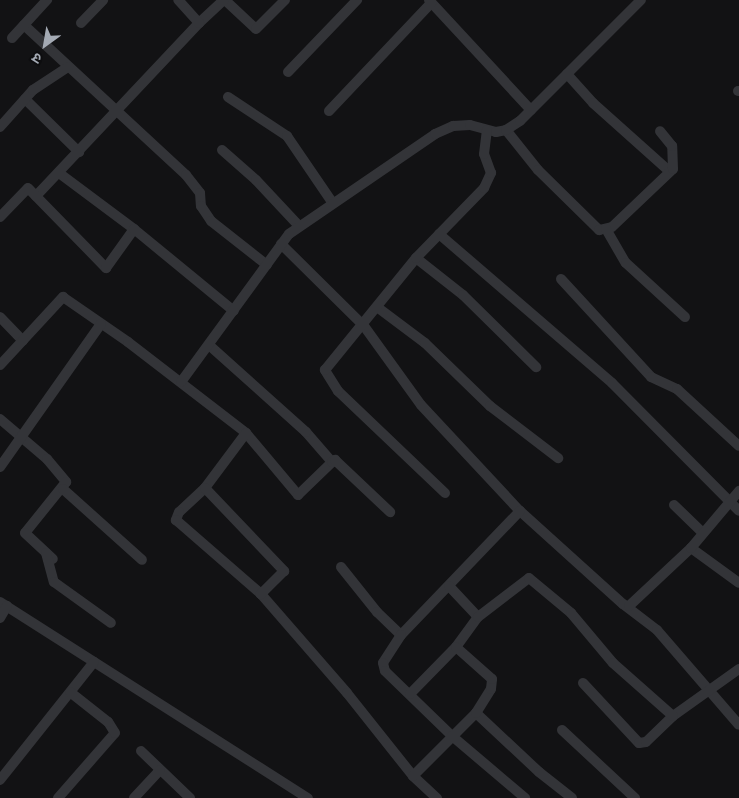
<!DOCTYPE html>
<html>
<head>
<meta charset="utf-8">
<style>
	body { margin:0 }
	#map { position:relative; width:739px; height:798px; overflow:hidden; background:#121214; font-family:"Alegreya Sans","Noto Sans Devanagari",sans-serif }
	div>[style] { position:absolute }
	.street>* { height:10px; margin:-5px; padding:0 5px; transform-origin:5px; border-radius:5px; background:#333438 }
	span { translate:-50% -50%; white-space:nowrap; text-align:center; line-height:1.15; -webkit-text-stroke:4px #0d0d0f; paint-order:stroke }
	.north { position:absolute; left:20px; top:20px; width:50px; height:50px; -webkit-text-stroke:4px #0d0d0f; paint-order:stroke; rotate:212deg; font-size:14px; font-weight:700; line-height:20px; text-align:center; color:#a4aab4 }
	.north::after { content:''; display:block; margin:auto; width:18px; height:22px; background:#a4aab4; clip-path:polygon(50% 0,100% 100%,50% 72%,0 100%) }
</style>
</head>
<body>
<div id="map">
	<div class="street">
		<div style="left:225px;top:0;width:42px;rotate:43.1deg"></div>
		<div style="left:256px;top:29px;width:41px;rotate:-45deg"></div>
		<div style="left:429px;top:0;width:150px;rotate:47.2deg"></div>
		<div style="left:81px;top:23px;width:32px;rotate:-46deg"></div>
		<div style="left:199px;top:23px;width:34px;rotate:-43deg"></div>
		<div style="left:24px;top:25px;width:221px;rotate:42.8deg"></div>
		<div style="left:186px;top:175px;width:23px;rotate:52deg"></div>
		<div style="left:200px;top:193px;width:13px;rotate:86deg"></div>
		<div style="left:201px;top:206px;width:18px;rotate:56deg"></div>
		<div style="left:211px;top:221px;width:71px;rotate:38.2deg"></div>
		<div style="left:12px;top:38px;width:52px;rotate:-47.4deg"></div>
		<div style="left:288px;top:72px;width:100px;rotate:-46.2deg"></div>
		<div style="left:567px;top:74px;width:39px;rotate:48deg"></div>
		<div style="left:593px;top:103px;width:102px;rotate:41.8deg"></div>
		<div style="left:738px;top:91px;width:1px"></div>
		<div style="left:228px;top:97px;width:71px;rotate:33.5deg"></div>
		<div style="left:287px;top:136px;width:80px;rotate:55.7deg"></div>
		<div style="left:25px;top:99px;width:76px;rotate:44.5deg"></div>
		<div style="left:329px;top:111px;width:149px;rotate:-46.6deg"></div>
		<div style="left:0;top:127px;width:50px;rotate:-48.3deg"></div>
		<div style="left:33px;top:90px;width:42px;rotate:-33.3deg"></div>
		<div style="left:506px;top:130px;width:51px;rotate:51.3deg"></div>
		<div style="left:538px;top:170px;width:86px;rotate:44.5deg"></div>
		<div style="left:599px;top:230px;width:13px;rotate:-13deg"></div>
		<div style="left:612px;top:227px;width:84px;rotate:-43.6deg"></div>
		<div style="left:673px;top:169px;width:23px;rotate:-92deg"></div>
		<div style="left:672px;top:146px;width:19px;rotate:-129deg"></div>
		<div style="left:222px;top:150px;width:45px;rotate:41.4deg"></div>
		<div style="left:256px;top:180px;width:63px;rotate:46.9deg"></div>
		<div style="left:59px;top:173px;width:94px;rotate:36.7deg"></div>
		<div style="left:36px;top:196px;width:238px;rotate:-46.7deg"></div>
		<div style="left:199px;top:23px;width:31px;rotate:-132deg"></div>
		<div style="left:0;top:217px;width:40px;rotate:-46deg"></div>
		<div style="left:28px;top:188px;width:112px;rotate:45.7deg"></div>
		<div style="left:106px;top:268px;width:48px;rotate:-54.3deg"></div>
		<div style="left:134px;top:229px;width:129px;rotate:39.4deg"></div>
		<div style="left:606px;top:229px;width:39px;rotate:60deg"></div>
		<div style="left:626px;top:263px;width:80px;rotate:42.5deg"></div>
		<div style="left:439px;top:234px;width:228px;rotate:40.7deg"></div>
		<div style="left:612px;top:383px;width:180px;rotate:45.2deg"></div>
		<div style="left:281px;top:244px;width:117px;rotate:44.7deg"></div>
		<div style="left:364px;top:326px;width:97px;rotate:54.2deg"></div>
		<div style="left:421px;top:405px;width:145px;rotate:47deg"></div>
		<div style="left:520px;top:511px;width:139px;rotate:42.1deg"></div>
		<div style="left:623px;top:604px;width:43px;rotate:37.4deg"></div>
		<div style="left:657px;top:630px;width:125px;rotate:49.2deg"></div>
		<div style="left:416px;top:258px;width:60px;rotate:38.2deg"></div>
		<div style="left:463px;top:295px;width:103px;rotate:44.6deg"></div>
		<div style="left:561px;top:279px;width:133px;rotate:47.4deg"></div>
		<div style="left:651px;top:377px;width:29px;rotate:25deg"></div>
		<div style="left:677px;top:389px;width:84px;rotate:42.6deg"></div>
		<div style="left:377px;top:307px;width:60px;rotate:36.9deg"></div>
		<div style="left:425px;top:343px;width:91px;rotate:44.1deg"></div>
		<div style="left:490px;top:406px;width:86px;rotate:37.4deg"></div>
		<div style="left:0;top:317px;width:33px;rotate:46deg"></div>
		<div style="left:0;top:365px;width:93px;rotate:-47.2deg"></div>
		<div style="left:63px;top:297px;width:79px;rotate:34.7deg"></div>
		<div style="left:128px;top:342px;width:149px;rotate:37.6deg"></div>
		<div style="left:246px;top:433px;width:81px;rotate:50deg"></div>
		<div style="left:298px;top:495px;width:47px;rotate:-44.1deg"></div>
		<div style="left:332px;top:462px;width:40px;rotate:-131deg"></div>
		<div style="left:306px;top:432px;width:130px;rotate:-138.1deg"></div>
		<div style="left:181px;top:382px;width:183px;rotate:-53.9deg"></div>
		<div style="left:289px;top:234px;width:177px;rotate:-34.4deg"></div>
		<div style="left:435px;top:134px;width:20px;rotate:-24deg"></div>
		<div style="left:453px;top:126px;width:17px;rotate:-3deg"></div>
		<div style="left:470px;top:125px;width:27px;rotate:15deg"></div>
		<div style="left:496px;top:132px;width:10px;rotate:-11deg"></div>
		<div style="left:506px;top:130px;width:17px;rotate:-33deg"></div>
		<div style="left:520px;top:121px;width:171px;rotate:-45deg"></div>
		<div style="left:0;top:419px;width:62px;rotate:40.4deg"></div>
		<div style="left:47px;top:459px;width:30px;rotate:50deg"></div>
		<div style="left:66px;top:482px;width:65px;rotate:128.8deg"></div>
		<div style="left:25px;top:533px;width:38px;rotate:43deg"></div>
		<div style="left:246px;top:433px;width:69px;rotate:126.7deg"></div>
		<div style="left:205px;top:488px;width:35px;rotate:137deg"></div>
		<div style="left:179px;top:512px;width:9px;rotate:111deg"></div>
		<div style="left:176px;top:520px;width:113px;rotate:41deg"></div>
		<div style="left:261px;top:594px;width:131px;rotate:49deg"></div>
		<div style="left:347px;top:693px;width:106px;rotate:51.5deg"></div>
		<div style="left:413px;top:776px;width:33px;rotate:43deg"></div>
		<div style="left:332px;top:462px;width:4px;rotate:-34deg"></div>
		<div style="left:335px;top:460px;width:76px;rotate:43.4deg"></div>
		<div style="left:0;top:467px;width:175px;rotate:-54.8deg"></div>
		<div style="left:205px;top:488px;width:115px;rotate:46.4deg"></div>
		<div style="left:284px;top:571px;width:33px;rotate:135deg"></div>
		<div style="left:63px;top:489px;width:106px;rotate:41.9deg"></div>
		<div style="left:445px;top:493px;width:148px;rotate:-136.4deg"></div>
		<div style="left:338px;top:391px;width:25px;rotate:-122deg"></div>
		<div style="left:325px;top:370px;width:144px;rotate:-50.9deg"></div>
		<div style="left:416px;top:258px;width:98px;rotate:-45.8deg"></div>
		<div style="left:484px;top:188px;width:17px;rotate:-65deg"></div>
		<div style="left:491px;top:173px;width:20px;rotate:-110deg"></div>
		<div style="left:484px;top:154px;width:24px;rotate:-83deg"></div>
		<div style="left:674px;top:505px;width:40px;rotate:44deg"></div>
		<div style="left:691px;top:548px;width:59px;rotate:36.1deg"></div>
		<div style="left:46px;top:553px;width:30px;rotate:75deg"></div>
		<div style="left:54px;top:582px;width:70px;rotate:35.7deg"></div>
		<div style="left:341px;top:567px;width:58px;rotate:51.3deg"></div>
		<div style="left:377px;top:612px;width:33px;rotate:44deg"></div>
		<div style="left:401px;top:635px;width:172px;rotate:-46.2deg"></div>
		<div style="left:449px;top:586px;width:42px;rotate:46.9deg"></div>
		<div style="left:0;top:602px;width:365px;rotate:32.5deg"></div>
		<div style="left:629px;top:606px;width:85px;rotate:-43.1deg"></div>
		<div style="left:691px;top:548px;width:75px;rotate:-49.9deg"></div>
		<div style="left:0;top:618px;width:14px;rotate:-60deg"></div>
		<div style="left:401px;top:635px;width:33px;rotate:123deg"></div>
		<div style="left:383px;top:663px;width:8px;rotate:76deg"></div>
		<div style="left:385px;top:671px;width:93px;rotate:44.1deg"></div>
		<div style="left:452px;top:736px;width:96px;rotate:40.3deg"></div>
		<div style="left:583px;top:683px;width:82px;rotate:47deg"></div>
		<div style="left:639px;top:743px;width:7px;rotate:-8deg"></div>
		<div style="left:646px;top:742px;width:37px;rotate:-44deg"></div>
		<div style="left:673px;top:716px;width:81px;rotate:-35.5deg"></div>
		<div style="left:410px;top:694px;width:66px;rotate:-45.6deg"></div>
		<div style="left:456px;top:647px;width:37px;rotate:-54deg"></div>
		<div style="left:478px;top:617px;width:64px;rotate:-37.4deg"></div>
		<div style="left:529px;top:578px;width:55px;rotate:39.8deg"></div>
		<div style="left:571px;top:613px;width:65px;rotate:50deg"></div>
		<div style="left:613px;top:663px;width:80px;rotate:41.5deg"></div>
		<div style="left:476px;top:713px;width:86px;rotate:43.1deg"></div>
		<div style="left:539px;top:772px;width:42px;rotate:38.2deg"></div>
		<div style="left:562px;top:730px;width:100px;rotate:43deg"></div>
		<div style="left:141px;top:751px;width:68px;rotate:43.8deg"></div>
		<div style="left:413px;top:776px;width:89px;rotate:-45deg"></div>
		<div style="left:476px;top:713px;width:28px;rotate:-58deg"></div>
		<div style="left:491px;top:689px;width:10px;rotate:-84deg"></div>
		<div style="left:492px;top:679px;width:48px;rotate:-138.4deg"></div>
		<div style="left:0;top:780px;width:151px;rotate:-51.5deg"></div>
		<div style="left:58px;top:798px;width:86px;rotate:-48.8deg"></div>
		<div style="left:115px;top:733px;width:13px;rotate:-122deg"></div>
		<div style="left:108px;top:722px;width:48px;rotate:-141.7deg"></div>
		<div style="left:134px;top:798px;width:38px;rotate:-47deg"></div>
	</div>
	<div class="north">उ</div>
</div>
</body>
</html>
